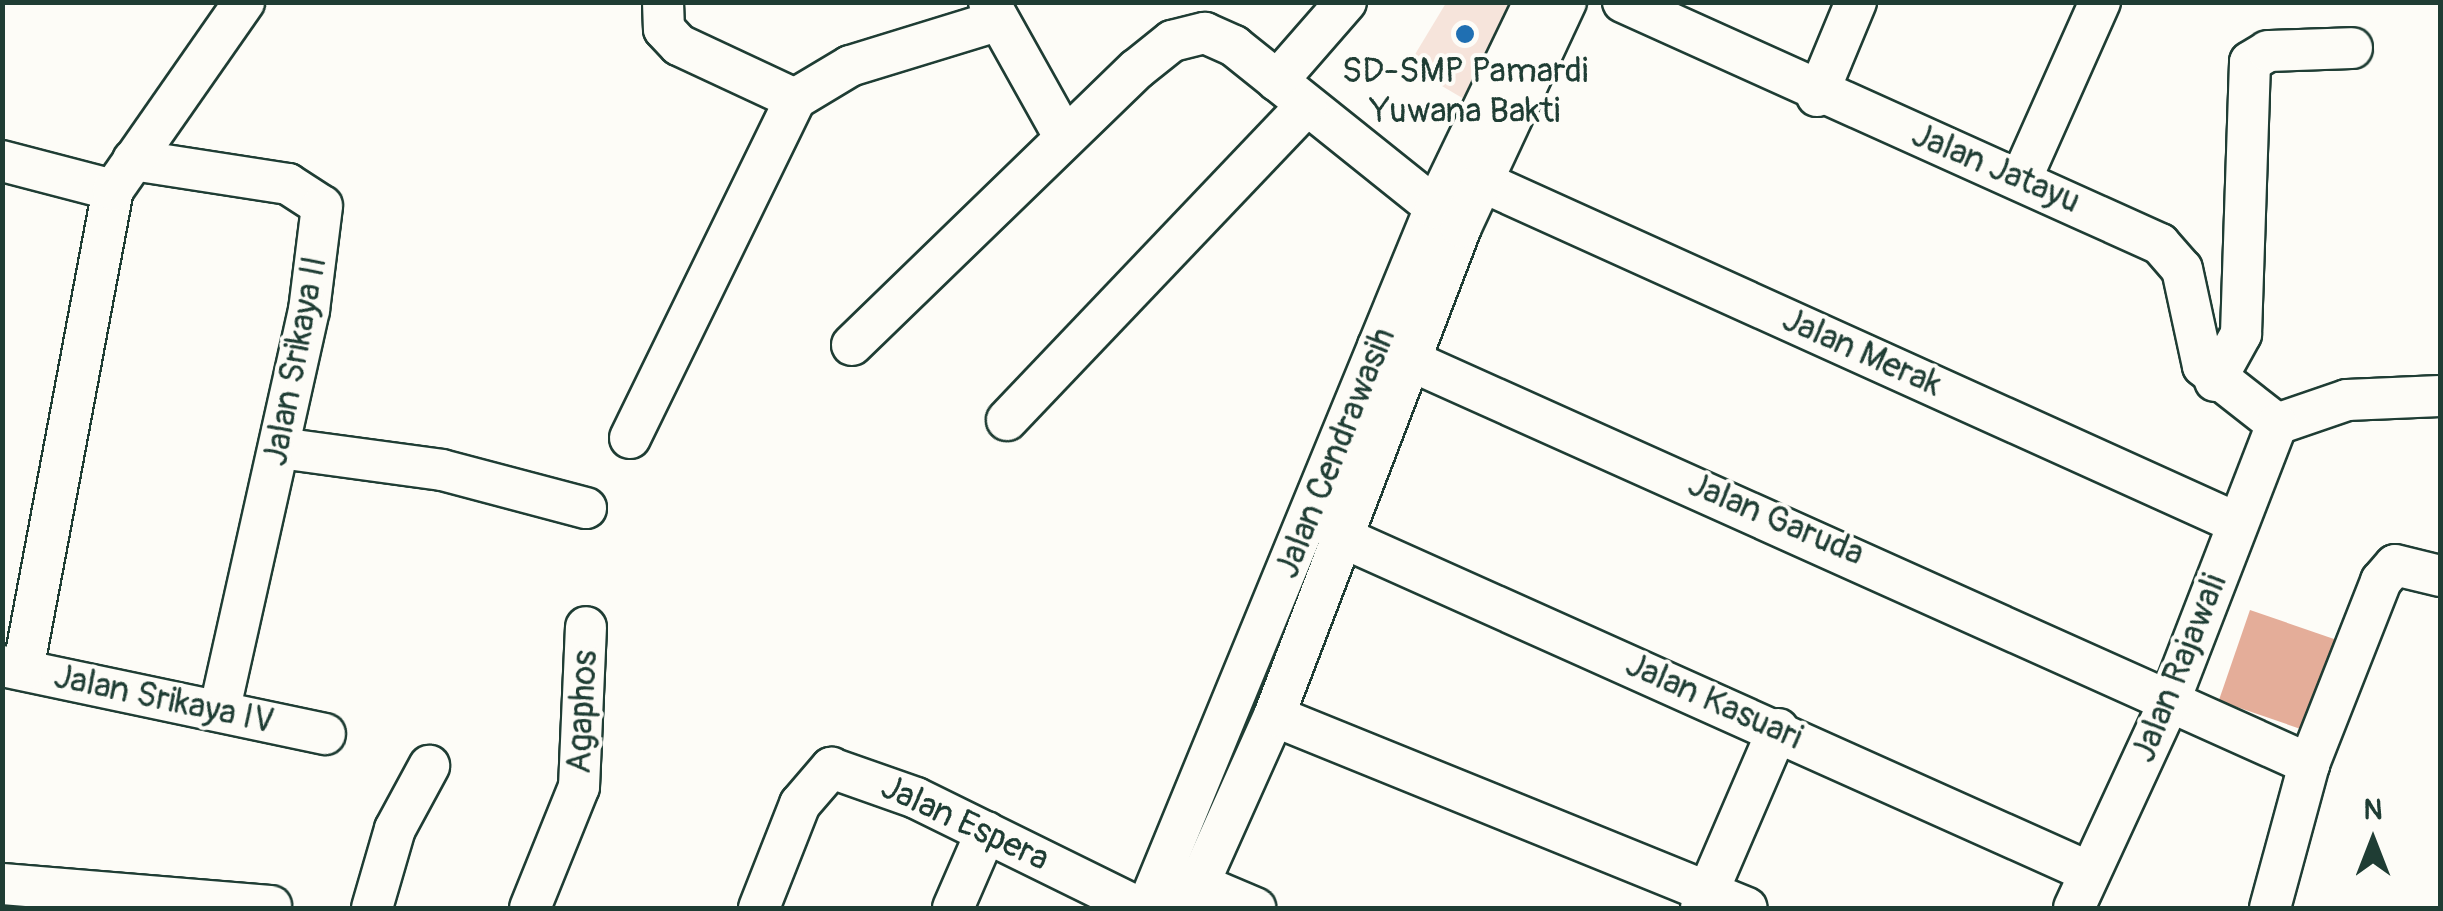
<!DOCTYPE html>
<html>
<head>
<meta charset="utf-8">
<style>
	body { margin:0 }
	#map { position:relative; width:2443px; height:911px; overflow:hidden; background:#fdfcf7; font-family:Pangolin,sans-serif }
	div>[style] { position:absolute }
	.built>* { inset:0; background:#f6e4db }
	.building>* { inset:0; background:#e4ad99; transform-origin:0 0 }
	.roads { filter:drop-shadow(2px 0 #1f3d34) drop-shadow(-2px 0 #1f3d34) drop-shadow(0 2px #1f3d34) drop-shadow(0 -2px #1f3d34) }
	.minor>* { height:40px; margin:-20px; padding:0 20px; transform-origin:20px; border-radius:20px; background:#fdfcf7 }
	.dots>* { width:28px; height:28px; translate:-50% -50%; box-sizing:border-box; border:5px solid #fdfcf7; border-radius:50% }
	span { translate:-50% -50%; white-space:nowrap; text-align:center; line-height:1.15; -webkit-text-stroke:8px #fdfcf7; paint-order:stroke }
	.poi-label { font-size:35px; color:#1f3d34 }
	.street-label { font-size:35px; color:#1f3d34 }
	.frame { position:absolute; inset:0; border:5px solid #1f3d34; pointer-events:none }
	.north { position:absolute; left:2323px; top:791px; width:100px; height:100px; -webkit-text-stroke:8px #fdfcf7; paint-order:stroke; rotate:0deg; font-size:28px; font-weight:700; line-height:40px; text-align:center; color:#1f3d34 }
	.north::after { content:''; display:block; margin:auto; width:35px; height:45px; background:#1f3d34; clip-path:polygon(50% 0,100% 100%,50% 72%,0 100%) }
</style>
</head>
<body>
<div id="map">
	<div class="built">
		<div style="clip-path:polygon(1446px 3px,1522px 3px,1464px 99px,1408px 66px)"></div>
	</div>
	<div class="building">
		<div style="left:2250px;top:610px;width:95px;height:96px;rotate:19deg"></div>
	</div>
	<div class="roads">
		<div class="minor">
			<div style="left:663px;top:2px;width:27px;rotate:88deg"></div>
			<div style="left:664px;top:29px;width:22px;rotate:47deg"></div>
			<div style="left:679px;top:45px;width:128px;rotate:25deg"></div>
			<div style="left:989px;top:2px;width:154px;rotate:60.8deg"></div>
			<div style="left:1623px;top:2px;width:589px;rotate:24.26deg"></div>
			<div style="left:2160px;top:244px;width:33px;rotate:49deg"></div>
			<div style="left:2182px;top:269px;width:99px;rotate:77.8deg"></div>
			<div style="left:2203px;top:366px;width:94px;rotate:38.1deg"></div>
			<div style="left:1277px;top:81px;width:105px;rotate:-48.9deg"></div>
			<div style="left:1817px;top:96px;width:102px;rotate:-67.5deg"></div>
			<div style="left:133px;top:160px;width:157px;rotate:8.8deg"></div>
			<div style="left:288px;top:184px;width:40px;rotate:32.9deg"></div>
			<div style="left:322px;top:206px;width:105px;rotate:97.1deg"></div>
			<div style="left:309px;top:310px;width:409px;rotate:102.6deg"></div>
			<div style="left:2px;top:161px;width:115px;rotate:14.6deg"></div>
			<div style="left:2022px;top:177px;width:192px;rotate:-66deg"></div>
			<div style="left:1485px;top:183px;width:825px;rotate:24.33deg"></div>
			<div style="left:852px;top:345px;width:397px;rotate:-44.1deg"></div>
			<div style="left:1137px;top:69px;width:45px;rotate:-38.7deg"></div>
			<div style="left:1172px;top:41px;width:34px;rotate:-14deg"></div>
			<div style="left:1205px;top:33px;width:32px;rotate:24deg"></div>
			<div style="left:1234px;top:46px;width:282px;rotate:38.7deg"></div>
			<div style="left:1378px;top:346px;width:1021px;rotate:24.18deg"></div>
			<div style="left:2215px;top:381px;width:54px;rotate:-61deg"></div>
			<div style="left:2241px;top:334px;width:272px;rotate:-88.1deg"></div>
			<div style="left:2250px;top:62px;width:21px;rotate:-31deg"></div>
			<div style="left:2268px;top:51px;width:84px;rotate:-2deg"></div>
			<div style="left:1007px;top:420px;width:434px;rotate:-46.4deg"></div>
			<div style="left:2277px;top:424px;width:74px;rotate:-18.9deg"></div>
			<div style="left:2347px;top:400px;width:93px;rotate:-2.5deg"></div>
			<div style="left:630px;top:438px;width:377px;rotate:-64deg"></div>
			<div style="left:795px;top:99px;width:64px;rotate:-31deg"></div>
			<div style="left:850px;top:66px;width:153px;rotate:-17.1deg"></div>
			<div style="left:280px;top:448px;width:163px;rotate:7.7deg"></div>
			<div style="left:442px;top:470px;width:149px;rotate:14.8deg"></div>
			<div style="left:1337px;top:535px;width:824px;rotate:24.14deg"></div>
			<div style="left:2px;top:666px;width:330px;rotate:11.9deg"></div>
			<div style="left:23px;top:670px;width:488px;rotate:-79.4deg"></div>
			<div style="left:113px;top:190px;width:229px;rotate:-55.1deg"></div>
			<div style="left:1274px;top:716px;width:510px;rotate:22.09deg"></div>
			<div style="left:1177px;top:875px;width:85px;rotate:22.9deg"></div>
			<div style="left:2px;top:884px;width:270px;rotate:4.7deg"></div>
			<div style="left:372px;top:908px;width:82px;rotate:-73.8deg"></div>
			<div style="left:395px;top:829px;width:72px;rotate:-61.6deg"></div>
			<div style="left:530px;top:908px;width:131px;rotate:-68deg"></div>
			<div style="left:579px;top:787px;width:160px;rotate:-87.5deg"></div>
			<div style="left:759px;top:908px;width:112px;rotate:-68.5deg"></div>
			<div style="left:800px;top:804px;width:48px;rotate:-49.3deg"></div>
			<div style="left:831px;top:768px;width:90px;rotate:19.4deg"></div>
			<div style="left:916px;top:798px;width:250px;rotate:26.2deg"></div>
			<div style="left:953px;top:908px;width:83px;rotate:-66.5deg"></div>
			<div style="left:1147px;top:908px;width:757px;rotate:-67.64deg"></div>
			<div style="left:1435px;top:208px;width:229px;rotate:-64.3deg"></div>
			<div style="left:1188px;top:908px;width:210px;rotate:-65.9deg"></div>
			<div style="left:1274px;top:716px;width:524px;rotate:-69.07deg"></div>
			<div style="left:1461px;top:227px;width:248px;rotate:-65deg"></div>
			<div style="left:1701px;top:908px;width:195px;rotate:-66.7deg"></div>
			<div style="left:2074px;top:908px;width:224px;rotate:-65.2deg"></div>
			<div style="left:2168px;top:705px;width:301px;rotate:-68.8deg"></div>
			<div style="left:2270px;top:908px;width:149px;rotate:-74.8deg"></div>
			<div style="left:2309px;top:764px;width:197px;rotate:-68.5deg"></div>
			<div style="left:2381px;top:581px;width:21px;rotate:-49deg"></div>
			<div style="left:2395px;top:565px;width:46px;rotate:13.7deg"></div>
		</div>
	</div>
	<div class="dots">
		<div style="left:1465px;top:34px;background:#1f6fb2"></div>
	</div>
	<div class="poi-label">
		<span style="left:1465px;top:91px">SD-SMP Pamardi<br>Yuwana Bakti</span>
	</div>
	<div class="street-label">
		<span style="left:1996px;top:168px;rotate:23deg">Jalan Jatayu</span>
		<span style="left:1862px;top:352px;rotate:24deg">Jalan Merak</span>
		<span style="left:295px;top:361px;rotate:-79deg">Jalan Srikaya II</span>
		<span style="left:1335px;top:453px;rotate:-68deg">Jalan Cendrawasih</span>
		<span style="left:1776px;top:519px;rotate:23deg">Jalan Garuda</span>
		<span style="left:2179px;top:668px;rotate:-68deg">Jalan Rajawali</span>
		<span style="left:164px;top:699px;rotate:12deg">Jalan Srikaya IV</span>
		<span style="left:1714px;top:701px;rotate:24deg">Jalan Kasuari</span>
		<span style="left:582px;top:712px;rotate:-87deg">Agaphos</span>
		<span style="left:965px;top:823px;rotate:25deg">Jalan Espera</span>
	</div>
	<div class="frame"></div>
	<div class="north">N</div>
</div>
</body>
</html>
